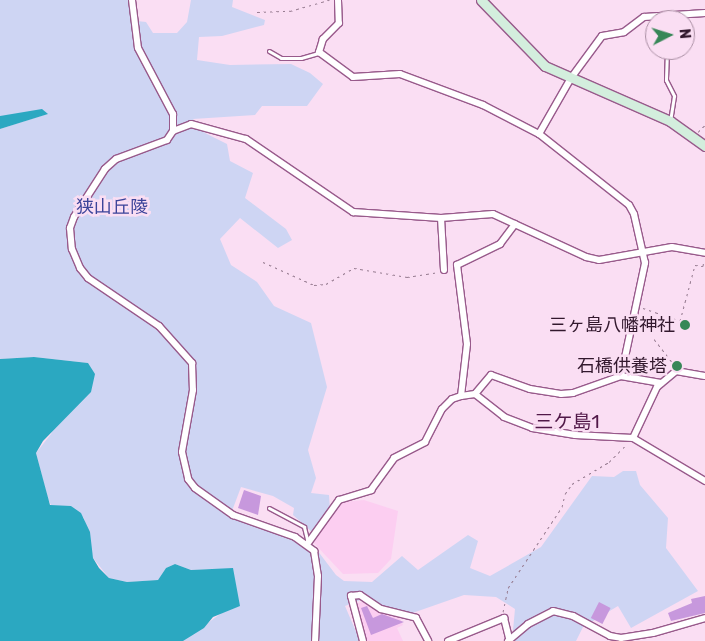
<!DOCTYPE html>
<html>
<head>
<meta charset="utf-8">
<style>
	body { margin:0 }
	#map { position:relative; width:705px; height:641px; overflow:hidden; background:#fadef3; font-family:Rubik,"Noto Sans JP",sans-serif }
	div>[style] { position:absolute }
	.built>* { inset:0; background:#fccef1 }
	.green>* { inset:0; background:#ced5f3 }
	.water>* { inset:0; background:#2ba8c1 }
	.building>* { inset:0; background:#c798dd; transform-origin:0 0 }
	.path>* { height:1px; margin-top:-0.5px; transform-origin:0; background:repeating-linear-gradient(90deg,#977c91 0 2.5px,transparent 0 6.5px) }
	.roads { filter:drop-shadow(1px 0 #985a8b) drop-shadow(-1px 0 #985a8b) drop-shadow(0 1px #985a8b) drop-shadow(0 -1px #985a8b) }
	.lane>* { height:3px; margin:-1.5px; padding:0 1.5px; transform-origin:1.5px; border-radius:1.5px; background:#fff }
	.street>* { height:6px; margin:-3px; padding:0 3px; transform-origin:3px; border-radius:3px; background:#fff }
	.secondary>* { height:9px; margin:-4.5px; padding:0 4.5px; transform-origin:4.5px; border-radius:4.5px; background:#d3eedd }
	.dots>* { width:14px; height:14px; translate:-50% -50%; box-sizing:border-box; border:2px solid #fadef3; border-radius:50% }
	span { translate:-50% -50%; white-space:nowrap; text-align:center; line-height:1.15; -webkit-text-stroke:5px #fadef3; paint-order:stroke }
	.park-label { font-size:18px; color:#3c449a }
	.poi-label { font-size:18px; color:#32182d }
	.right { translate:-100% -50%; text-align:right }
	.neighbourhood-label { font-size:19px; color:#511848 }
	.north { position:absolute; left:645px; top:10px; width:50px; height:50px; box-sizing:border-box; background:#fadef3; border:1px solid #aa8fa4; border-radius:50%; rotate:85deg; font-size:14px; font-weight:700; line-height:20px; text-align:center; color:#32182d }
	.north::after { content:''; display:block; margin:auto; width:18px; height:22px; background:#378758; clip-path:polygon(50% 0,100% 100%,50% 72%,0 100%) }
</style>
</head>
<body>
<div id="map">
	<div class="built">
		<div style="clip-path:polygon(364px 500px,398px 511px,391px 559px,378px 573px,343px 574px,312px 541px,343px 502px)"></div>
		<div style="clip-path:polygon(368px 600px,400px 618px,403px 625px,397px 628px,403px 641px,365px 641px,355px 604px)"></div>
	</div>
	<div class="green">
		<div style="clip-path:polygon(0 0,133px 0,137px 21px,146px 22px,153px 33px,177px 33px,187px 22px,191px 0,233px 0,232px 7px,265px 20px,264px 25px,222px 36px,199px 37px,197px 60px,230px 65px,291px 64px,310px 73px,323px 84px,307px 106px,262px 106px,255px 115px,193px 119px,205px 133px,227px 144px,230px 161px,253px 173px,245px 198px,286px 229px,292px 240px,278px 248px,240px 218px,220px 239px,231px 265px,257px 282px,274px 306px,311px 323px,327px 387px,308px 450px,316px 478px,311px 493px,329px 495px,330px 510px,312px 532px,293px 515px,294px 508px,273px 496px,241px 487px,232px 511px,297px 540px,306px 548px,314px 546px,336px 575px,344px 581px,372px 582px,402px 556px,418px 570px,468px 535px,478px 541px,470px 568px,490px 576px,541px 547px,592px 476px,614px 477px,623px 471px,636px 471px,640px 485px,668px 518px,666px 548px,698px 591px,631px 628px,618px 606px,583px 627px,576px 641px,512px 641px,515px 609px,496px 597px,464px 595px,401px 617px,368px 597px,345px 606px,360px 641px,183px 641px,223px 612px,214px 569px,191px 570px,175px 564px,166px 568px,158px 580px,127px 582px,109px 578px,93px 558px,84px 518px,71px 506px,52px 507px,48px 499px,36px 453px,51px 434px,88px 363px,34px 357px,0 359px,0 129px,47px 114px,0 116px)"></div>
	</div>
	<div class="water">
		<div style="clip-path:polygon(42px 109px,48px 114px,0 129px,0 116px)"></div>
		<div style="clip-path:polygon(34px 357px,88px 363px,95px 374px,91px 392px,43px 441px,36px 453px,50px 505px,71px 506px,81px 513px,90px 532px,93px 558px,99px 568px,109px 578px,127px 582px,158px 580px,166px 568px,175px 564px,191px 570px,233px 568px,240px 606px,213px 617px,204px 628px,183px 641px,0 641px,0 359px)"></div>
	</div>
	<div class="building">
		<div style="clip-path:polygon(244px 490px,261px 496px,258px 515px,238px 508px)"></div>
		<div style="clip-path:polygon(705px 596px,705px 613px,671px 621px,668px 613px,692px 603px,691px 599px)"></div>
		<div style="left:599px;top:602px;width:13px;height:18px;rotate:27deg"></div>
		<div style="clip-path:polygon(367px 606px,373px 618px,382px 614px,404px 622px,371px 635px,361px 608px)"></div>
	</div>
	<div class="path">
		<div style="left:257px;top:12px;width:33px;rotate:-2deg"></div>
		<div style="left:290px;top:11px;width:41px;rotate:-15.8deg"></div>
		<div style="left:698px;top:132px;width:10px;rotate:-45deg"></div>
		<div style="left:263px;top:262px;width:56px;rotate:24.3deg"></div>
		<div style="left:314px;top:285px;width:12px;rotate:-5deg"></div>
		<div style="left:326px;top:284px;width:32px;rotate:-30deg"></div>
		<div style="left:354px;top:268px;width:54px;rotate:9.6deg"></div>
		<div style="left:407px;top:277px;width:31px;rotate:-9deg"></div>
		<div style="left:643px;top:308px;width:39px;rotate:19deg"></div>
		<div style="left:680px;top:321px;width:58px;rotate:-75deg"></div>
		<div style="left:695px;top:265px;width:8px;rotate:7deg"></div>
		<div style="left:703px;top:266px;width:6px;rotate:-81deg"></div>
		<div style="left:654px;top:339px;width:31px;rotate:52deg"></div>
		<div style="left:503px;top:612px;width:25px;rotate:-78deg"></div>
		<div style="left:508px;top:588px;width:97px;rotate:-56.3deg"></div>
		<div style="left:562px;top:507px;width:13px;rotate:-77deg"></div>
		<div style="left:565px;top:494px;width:12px;rotate:-55deg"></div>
		<div style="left:572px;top:484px;width:43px;rotate:-30.7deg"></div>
		<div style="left:609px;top:462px;width:23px;rotate:-45deg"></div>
	</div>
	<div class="roads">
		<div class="lane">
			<div style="left:667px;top:50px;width:30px;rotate:92deg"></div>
			<div style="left:666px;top:80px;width:18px;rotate:63deg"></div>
			<div style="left:674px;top:96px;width:24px;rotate:99deg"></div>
			<div style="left:269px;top:51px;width:14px;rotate:30deg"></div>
			<div style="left:281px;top:58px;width:20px"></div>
			<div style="left:301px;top:58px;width:18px;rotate:-16deg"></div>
			<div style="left:269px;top:508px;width:40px;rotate:28deg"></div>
			<div style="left:304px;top:527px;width:16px;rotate:76deg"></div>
		</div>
		<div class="street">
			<div style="left:132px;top:0;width:48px;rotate:82.9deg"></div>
			<div style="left:138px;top:48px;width:75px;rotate:62.1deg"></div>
			<div style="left:173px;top:114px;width:17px;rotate:90deg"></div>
			<div style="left:173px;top:131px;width:11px;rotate:124deg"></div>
			<div style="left:167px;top:140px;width:54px;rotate:159.6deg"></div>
			<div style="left:116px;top:159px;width:15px;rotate:138deg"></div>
			<div style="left:105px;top:169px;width:57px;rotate:122.9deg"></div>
			<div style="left:74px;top:217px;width:12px;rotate:110deg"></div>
			<div style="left:70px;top:228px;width:21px;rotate:85deg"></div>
			<div style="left:72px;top:249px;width:21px;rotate:67deg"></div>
			<div style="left:80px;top:268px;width:13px;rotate:51deg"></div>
			<div style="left:88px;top:278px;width:86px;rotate:34.1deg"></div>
			<div style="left:159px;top:326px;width:50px;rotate:48.3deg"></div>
			<div style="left:192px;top:363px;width:27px;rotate:88deg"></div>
			<div style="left:193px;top:390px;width:63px;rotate:100.1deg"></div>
			<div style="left:182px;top:452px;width:28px;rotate:77deg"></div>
			<div style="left:188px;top:479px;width:11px;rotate:52deg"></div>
			<div style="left:195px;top:488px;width:47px;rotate:35.4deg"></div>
			<div style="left:233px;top:515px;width:66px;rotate:19.5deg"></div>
			<div style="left:295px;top:537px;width:24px;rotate:36deg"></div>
			<div style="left:314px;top:551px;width:25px;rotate:81deg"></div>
			<div style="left:318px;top:576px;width:65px;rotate:92.6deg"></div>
			<div style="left:338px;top:0;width:23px;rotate:88deg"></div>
			<div style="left:339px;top:23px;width:23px;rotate:135deg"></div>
			<div style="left:323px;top:39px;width:14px;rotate:107deg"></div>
			<div style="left:319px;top:52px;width:42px;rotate:36.3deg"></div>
			<div style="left:353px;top:77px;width:47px;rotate:-3.7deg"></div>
			<div style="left:400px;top:74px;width:89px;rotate:20.5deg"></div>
			<div style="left:483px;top:105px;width:63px;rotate:27.4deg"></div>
			<div style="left:173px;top:131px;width:19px;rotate:-21deg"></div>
			<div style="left:191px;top:124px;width:57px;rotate:15.3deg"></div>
			<div style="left:246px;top:139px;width:130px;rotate:34.3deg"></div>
			<div style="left:353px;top:212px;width:88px;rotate:3.9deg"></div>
			<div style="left:441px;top:218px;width:52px;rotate:-4.4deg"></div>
			<div style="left:493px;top:214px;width:102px;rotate:24.8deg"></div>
			<div style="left:586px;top:257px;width:13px;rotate:13deg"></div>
			<div style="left:599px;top:260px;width:74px;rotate:-10.1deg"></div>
			<div style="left:672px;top:247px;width:34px;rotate:10deg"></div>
			<div style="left:441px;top:218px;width:52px;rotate:86.7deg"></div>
			<div style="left:661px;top:383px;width:41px;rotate:-170.1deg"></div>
			<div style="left:621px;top:376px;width:116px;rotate:-78deg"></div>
			<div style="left:645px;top:263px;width:50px;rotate:-102.7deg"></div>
			<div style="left:634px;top:214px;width:10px;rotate:-119deg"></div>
			<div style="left:629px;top:205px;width:115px;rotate:-141.7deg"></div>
			<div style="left:539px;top:134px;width:64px;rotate:-60.3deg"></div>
			<div style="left:571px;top:78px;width:52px;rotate:-53.6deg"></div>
			<div style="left:602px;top:36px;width:22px;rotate:-10deg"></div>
			<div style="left:624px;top:32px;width:25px;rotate:-37deg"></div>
			<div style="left:644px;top:17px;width:61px;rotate:-3.8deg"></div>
			<div style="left:475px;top:394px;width:25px;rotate:-50deg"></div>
			<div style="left:491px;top:375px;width:41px;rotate:19.7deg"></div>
			<div style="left:530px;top:389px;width:31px;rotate:9deg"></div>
			<div style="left:561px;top:394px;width:12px;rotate:-5deg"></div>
			<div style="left:573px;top:393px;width:51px;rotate:-19.5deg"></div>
			<div style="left:461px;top:396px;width:14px;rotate:-8deg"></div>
			<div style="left:475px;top:394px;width:37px;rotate:38deg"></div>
			<div style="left:504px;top:417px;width:30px;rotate:21deg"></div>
			<div style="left:532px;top:428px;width:44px;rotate:9.2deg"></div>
			<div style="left:575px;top:435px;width:58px;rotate:3deg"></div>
			<div style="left:633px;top:438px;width:84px;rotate:30.8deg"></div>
			<div style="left:633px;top:438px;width:56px;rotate:-64.8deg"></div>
			<div style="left:657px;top:387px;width:25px;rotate:-40deg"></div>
			<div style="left:676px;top:371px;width:29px;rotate:10deg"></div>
			<div style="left:308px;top:543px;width:53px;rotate:-54.2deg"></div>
			<div style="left:339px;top:500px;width:34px;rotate:-17deg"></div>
			<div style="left:371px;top:490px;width:39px;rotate:-54deg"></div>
			<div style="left:394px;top:458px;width:35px;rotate:-27deg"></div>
			<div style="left:425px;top:442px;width:37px;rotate:-63deg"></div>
			<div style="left:442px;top:409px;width:14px;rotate:-45deg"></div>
			<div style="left:452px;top:399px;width:9px;rotate:-18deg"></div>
			<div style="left:461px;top:396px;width:52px;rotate:-83.4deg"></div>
			<div style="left:467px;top:344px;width:80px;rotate:-97.2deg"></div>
			<div style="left:457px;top:265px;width:48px;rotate:-26deg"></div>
			<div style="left:500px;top:244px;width:25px;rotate:-53deg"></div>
			<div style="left:363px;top:641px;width:47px;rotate:-104.9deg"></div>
			<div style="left:351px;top:596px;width:9px;rotate:-6deg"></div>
			<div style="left:360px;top:595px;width:25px;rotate:34deg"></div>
			<div style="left:381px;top:609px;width:36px;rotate:14deg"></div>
			<div style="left:416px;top:618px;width:26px;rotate:62deg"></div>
			<div style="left:448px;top:641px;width:61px;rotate:-22.3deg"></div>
			<div style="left:504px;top:618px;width:21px;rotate:76deg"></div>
			<div style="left:508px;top:641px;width:26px;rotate:-40deg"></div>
			<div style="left:528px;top:624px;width:28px;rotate:-27deg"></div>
			<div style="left:553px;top:611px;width:21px;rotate:14deg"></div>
			<div style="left:573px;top:616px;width:42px;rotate:28.4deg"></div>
			<div style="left:610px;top:636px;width:11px;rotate:10deg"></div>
			<div style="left:621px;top:638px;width:32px;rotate:-9deg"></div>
			<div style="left:653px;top:633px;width:54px;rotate:-16.1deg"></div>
		</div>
		<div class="secondary">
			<div style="left:481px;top:0;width:92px;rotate:45.9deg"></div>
			<div style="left:545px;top:66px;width:137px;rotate:23.7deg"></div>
			<div style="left:670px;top:121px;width:43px;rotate:35.5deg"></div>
		</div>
	</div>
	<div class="dots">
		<div style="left:685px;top:325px;background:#378758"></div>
		<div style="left:677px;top:366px;background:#378758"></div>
	</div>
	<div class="park-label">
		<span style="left:112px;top:207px">狭山丘陵</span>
	</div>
	<div class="poi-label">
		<span class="right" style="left:675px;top:325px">三ヶ島八幡神社</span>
		<span class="right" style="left:667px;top:366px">石橋供養塔</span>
	</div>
	<div class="neighbourhood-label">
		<span style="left:567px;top:422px">三ケ島1</span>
	</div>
	<div class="north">N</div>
</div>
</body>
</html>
